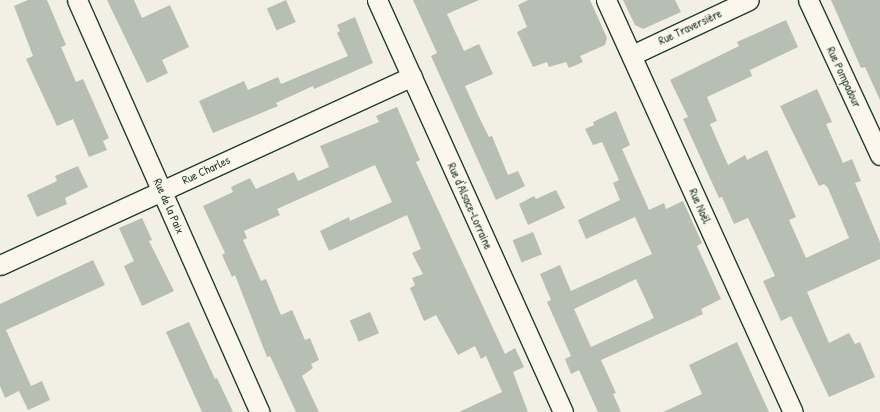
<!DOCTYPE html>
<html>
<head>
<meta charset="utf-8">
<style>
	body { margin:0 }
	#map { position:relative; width:880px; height:412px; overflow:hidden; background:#f2f0e5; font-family:"Patrick Hand",sans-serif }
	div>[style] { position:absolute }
	.building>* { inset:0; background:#b7beb3; transform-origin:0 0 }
	.roads { filter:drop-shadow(1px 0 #1f3d34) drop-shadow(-1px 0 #1f3d34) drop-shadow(0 1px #1f3d34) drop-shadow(0 -1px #1f3d34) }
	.minor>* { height:19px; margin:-9.5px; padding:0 9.5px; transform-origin:9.5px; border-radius:9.5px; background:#fbf7ec }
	span { translate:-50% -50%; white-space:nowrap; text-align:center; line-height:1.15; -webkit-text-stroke:3px #fbf7ec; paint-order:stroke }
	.street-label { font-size:12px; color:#1f3d34 }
</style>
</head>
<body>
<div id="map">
	<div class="building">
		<div style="clip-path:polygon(28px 0,47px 0,66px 45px,61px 47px,76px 82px,83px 79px,109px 138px,103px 141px,107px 150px,89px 157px,73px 119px,57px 126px,26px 59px,33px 56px,14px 6px)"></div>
		<div style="clip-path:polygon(107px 0,134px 0,142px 18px,170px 5px,189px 47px,162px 60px,168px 73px,147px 83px)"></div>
		<div style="left:286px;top:0;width:24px;height:21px;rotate:66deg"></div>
		<div style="clip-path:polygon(413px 0,479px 0,447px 14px,464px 51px,479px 44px,493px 74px,465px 86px,479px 117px,489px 137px,492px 136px,508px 175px,518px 171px,525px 186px,496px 200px,431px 56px,437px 53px)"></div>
		<div style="clip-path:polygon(528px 0,590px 0,607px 38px,605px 45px,580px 56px,583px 62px,569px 68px,566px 62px,549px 67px,547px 62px,533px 67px,517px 32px,527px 27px,518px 5px)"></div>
		<div style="clip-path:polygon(623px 0,675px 0,681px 12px,643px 29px,635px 25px)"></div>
		<div style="clip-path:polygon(831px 0,880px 0,880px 100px,865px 67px,861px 68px)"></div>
		<div style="clip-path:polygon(355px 17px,373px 63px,314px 89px,313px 86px,276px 103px,278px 106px,213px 133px,199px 101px,244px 81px,248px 90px,278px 77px,281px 84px,348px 56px,337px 33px,340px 31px,337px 25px)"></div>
		<div style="clip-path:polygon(786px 20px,798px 47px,750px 70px,752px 76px,707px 97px,717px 121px,710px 124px,728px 165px,745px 155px,747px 160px,767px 150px,796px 217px,789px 220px,806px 258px,849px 238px,828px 188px,824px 184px,819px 186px,780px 106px,817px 89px,832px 122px,826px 124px,843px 163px,852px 159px,861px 181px,855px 183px,880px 242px,880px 259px,807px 292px,829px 343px,849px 333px,855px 344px,860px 342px,875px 377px,829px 397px,791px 316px,781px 321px,763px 281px,775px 276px,748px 218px,734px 224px,722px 197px,719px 198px,683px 119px,688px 117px,670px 80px,739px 46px,737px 42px)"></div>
		<div style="clip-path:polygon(397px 107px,420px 160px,416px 162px,505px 354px,515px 348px,524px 367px,513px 372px,528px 412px,459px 412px,502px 392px,486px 356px,481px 359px,475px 346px,458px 355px,436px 315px,424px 321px,410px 288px,415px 285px,412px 278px,423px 274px,412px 253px,421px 249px,407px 215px,329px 251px,320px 231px,349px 217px,350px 221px,392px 202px,375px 165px,277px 209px,280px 215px,244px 231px,247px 238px,243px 240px,261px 281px,266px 279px,281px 315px,292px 310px,305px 340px,310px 338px,319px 360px,311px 364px,313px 368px,302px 376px,319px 412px,296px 412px,270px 356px,267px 357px,235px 275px,232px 277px,222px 255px,225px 253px,203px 206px,233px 192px,231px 187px,250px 178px,256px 189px,294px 172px,298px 181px,329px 167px,320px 146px,379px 122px,376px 116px)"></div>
		<div style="clip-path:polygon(evenodd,616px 111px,630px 145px,622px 149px,649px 210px,664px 203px,666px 209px,683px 201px,702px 243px,697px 246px,721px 299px,701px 309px,703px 314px,601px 360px,616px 393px,613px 394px,621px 412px,598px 412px,579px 370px,571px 374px,565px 359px,571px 356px,547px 302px,551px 300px,540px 274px,560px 265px,571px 291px,652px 254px,635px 217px,586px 239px,578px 220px,620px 200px,613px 183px,619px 180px,602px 142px,593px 145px,585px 129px,594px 125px,593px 122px,616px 111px,636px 279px,654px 318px,591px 347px,574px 309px,636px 279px)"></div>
		<div style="clip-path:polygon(78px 166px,88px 187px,65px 198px,67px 204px,37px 217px,27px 195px,57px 181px,55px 176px)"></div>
		<div style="clip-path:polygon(556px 190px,565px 208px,528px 225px,519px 204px,534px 196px,536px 199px)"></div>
		<div style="clip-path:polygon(142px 218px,152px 240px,149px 241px,174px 291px,142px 306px,124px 266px,134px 261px,119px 228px)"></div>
		<div style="left:533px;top:232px;width:24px;height:22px;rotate:68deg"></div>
		<div style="clip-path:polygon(93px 260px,105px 285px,6px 330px,31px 386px,42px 381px,50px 400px,28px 410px,19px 391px,23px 389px,5px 398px,0 386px,0 304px)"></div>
		<div style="left:370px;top:312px;width:23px;height:22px;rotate:67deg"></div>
		<div style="clip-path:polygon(189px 322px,215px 379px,217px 378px,233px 412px,202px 412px,166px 332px)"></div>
		<div style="clip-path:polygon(737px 342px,769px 412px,663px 412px,702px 394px,689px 365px)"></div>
	</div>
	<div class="roads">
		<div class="minor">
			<div style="left:77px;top:0;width:451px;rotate:66.1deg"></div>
			<div style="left:377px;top:0;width:452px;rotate:65.7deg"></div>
			<div style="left:606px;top:0;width:452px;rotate:65.6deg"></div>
			<div style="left:808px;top:0;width:171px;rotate:65.1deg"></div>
			<div style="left:632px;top:55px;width:129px;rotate:-25.2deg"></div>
			<div style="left:0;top:265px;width:453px;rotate:-24.6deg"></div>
		</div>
	</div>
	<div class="street-label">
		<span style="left:690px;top:27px;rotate:-25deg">Rue Traversière</span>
		<span style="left:844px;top:77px;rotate:65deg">Rue Pompadour</span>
		<span style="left:206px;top:170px;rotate:-25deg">Rue Charles</span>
		<span style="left:169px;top:206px;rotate:66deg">Rue de la Paix</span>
		<span style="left:470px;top:206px;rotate:66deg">Rue d'Alsace-Lorraine</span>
		<span style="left:700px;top:206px;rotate:66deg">Rue Noël</span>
	</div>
</div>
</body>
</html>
